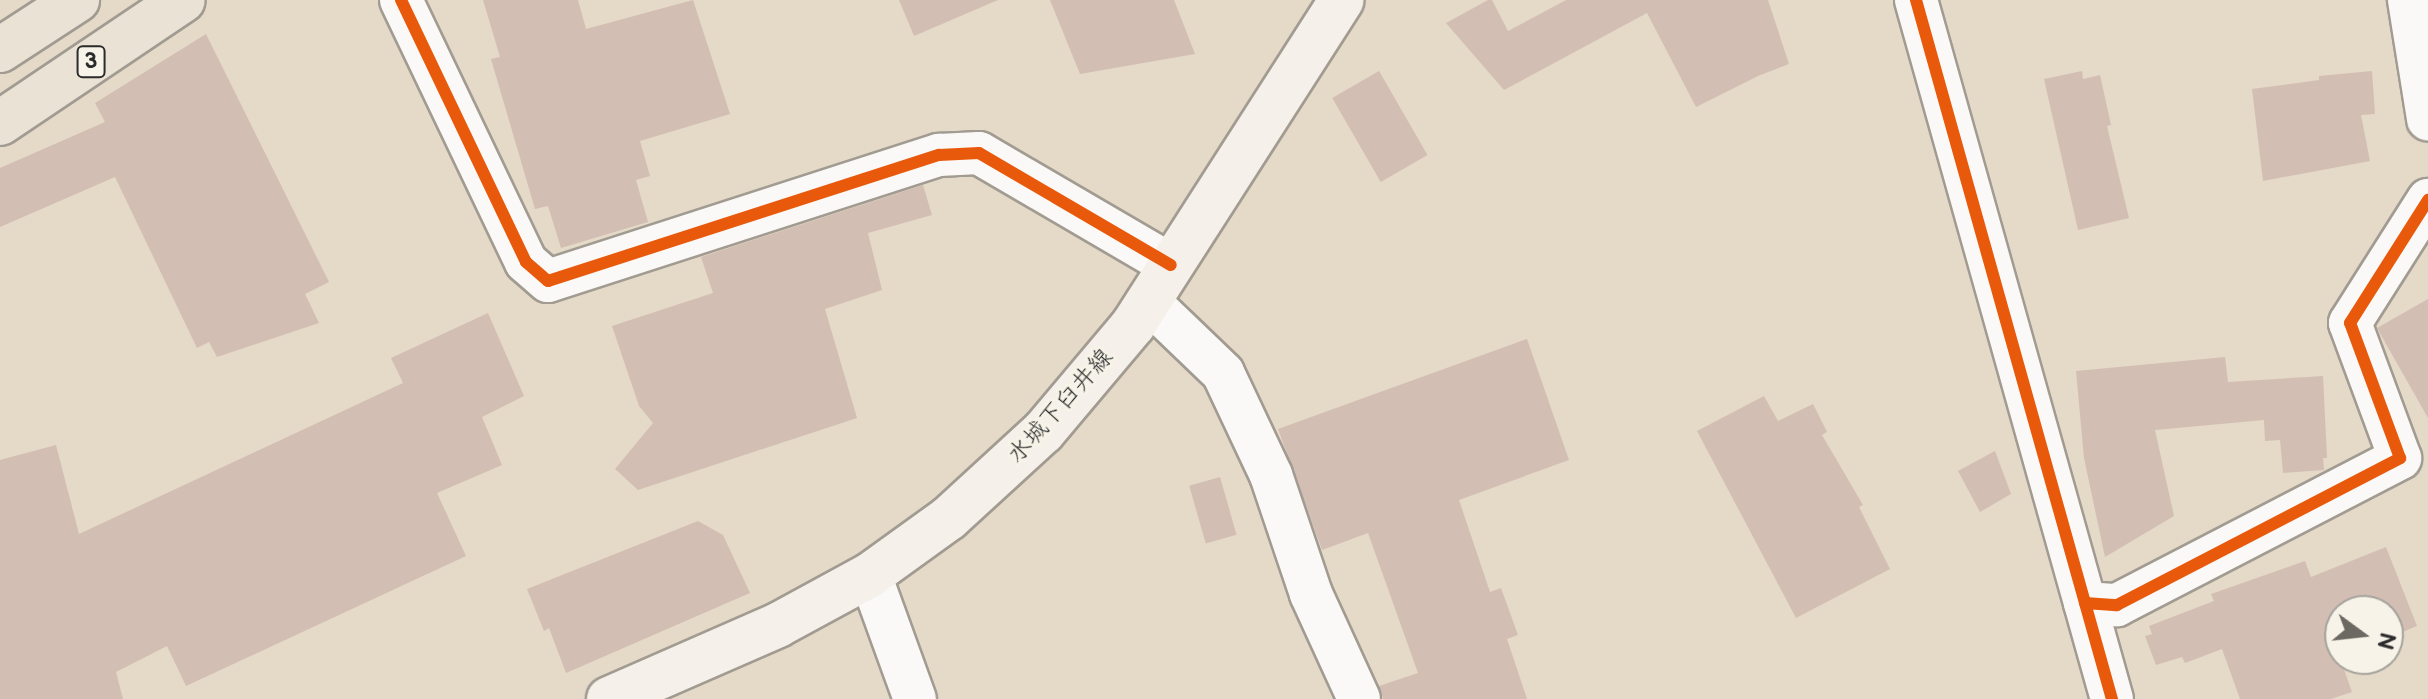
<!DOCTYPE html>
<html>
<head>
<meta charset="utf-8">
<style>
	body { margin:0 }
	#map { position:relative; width:2428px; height:699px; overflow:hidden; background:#e5d9c8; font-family:"Balsamiq Sans","Klee One",sans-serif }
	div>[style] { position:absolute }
	.building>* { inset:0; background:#d3beb4; transform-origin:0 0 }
	.roads { filter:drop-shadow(2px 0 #a19b91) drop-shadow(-2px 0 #a19b91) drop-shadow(0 2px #a19b91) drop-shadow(0 -2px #a19b91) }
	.street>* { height:42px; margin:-21px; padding:0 21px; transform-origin:21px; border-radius:21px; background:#fbf9f7 }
	.secondary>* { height:44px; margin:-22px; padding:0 22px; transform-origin:22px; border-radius:22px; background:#f5f0e9 }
	.highway>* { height:44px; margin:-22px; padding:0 22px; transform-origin:22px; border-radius:22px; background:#ebe2d6 }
	.cycleway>* { height:12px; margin:-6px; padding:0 6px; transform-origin:6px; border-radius:6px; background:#e8590c }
	span { translate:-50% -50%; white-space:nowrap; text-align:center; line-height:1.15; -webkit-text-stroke:7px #f7f3e8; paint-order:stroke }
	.shield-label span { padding:2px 6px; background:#f7f3e8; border:2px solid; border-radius:6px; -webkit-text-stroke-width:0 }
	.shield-label { font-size:22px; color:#2b2b2b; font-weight:700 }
	.street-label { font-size:24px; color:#2b2b2b }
	.north { position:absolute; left:2324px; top:595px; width:80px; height:80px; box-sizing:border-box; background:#f7f3e8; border:2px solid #a5a39c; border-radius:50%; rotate:105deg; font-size:22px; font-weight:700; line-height:32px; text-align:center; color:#2b2b2b }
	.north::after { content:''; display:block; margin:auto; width:28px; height:36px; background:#6c6862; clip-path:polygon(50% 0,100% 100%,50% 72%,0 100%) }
</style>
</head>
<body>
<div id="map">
	<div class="building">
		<div style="clip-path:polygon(483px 0,578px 0,586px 29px,693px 0,730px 114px,640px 141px,650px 176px,636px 180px,648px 222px,561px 248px,548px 206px,535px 209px,491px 59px,500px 57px)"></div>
		<div style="clip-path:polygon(899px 0,998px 0,914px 36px)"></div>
		<div style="clip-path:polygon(1050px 0,1174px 0,1195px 54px,1080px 74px)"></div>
		<div style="clip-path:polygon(1488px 0,1492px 0,1508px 31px,1566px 0,1768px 0,1789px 64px,1758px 76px,1696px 107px,1647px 13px,1504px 90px,1446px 23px)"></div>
		<div style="clip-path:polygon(206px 34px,329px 282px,305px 294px,319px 323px,217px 357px,209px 342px,197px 348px,115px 177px,0 227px,0 168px,105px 122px,95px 103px)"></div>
		<div style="left:1379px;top:71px;width:97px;height:54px;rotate:60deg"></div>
		<div style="clip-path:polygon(2082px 71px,2083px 79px,2100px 75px,2111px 125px,2107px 126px,2129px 218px,2078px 230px,2044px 79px)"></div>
		<div style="clip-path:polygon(2372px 71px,2375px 114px,2361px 115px,2370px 161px,2263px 181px,2252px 89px,2319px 80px,2319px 76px)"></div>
		<div style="clip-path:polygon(923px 185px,932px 215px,868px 233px,882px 290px,825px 309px,857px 418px,638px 490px,615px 469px,653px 423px,639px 406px,612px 326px,713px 293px,701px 257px)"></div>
		<div style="clip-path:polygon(2428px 299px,2428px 418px,2377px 328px)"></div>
		<div style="clip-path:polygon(488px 313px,524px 396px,482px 417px,502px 465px,437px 493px,466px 556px,186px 686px,167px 646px,116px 672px,123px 699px,0 699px,0 460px,56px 445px,79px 534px,403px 383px,391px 358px)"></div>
		<div style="clip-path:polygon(1527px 339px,1569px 460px,1459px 500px,1490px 592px,1501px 588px,1518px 635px,1507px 639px,1527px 699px,1383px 699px,1379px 686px,1418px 673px,1368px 533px,1322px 550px,1278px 429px)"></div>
		<div style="clip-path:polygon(2225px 357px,2228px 382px,2323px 376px,2327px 458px,2323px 458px,2324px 470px,2283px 473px,2280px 440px,2265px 441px,2264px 420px,2155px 430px,2174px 516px,2105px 557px,2084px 458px,2076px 371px)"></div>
		<div style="clip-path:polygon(1764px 396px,1778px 421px,1813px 404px,1827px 432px,1822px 435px,1863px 505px,1859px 507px,1890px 569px,1796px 618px,1697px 431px)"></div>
		<div style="clip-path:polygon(1995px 451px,2011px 494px,1980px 512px,1958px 471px)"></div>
		<div style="left:1220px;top:477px;width:60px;height:32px;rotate:74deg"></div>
		<div style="clip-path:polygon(698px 521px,723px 535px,750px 593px,566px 673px,549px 628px,544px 631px,527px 589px)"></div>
		<div style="clip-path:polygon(2386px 547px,2417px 626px,2388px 638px,2388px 611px,2340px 611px,2340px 658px,2352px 692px,2331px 699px,2240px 699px,2222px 649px,2185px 663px,2182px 657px,2156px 665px,2145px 636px,2152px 634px,2149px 626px,2214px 601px,2211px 594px,2305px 561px,2311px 577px)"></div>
	</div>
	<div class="roads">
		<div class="street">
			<div style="left:401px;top:0;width:290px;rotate:64.5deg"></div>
			<div style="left:526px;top:262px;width:29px;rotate:41deg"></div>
			<div style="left:548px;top:281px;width:411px;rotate:-17.9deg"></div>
			<div style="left:939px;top:155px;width:40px;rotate:-2.9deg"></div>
			<div style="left:979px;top:153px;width:222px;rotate:30.3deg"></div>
			<div style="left:1916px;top:0;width:726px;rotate:74.34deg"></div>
			<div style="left:2409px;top:0;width:121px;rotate:80.9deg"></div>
			<div style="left:1148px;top:301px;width:104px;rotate:43.8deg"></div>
			<div style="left:1223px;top:373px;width:113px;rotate:64.8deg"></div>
			<div style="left:1271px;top:475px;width:126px;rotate:71.4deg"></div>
			<div style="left:1311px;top:594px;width:115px;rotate:65.4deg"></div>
			<div style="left:870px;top:575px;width:132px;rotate:70.1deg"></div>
			<div style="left:2085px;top:603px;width:32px;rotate:4deg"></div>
			<div style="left:2117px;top:605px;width:319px;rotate:-27.4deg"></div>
			<div style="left:2400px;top:458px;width:144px;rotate:-110.3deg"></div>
			<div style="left:2350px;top:323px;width:146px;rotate:-57.6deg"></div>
		</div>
		<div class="secondary">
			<div style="left:609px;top:699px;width:184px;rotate:-23.6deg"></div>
			<div style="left:778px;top:625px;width:105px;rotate:-28.5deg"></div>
			<div style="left:870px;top:575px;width:97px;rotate:-35.8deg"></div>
			<div style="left:949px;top:518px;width:127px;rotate:-42.5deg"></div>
			<div style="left:1043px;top:432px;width:140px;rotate:-49.9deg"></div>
			<div style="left:1133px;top:325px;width:386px;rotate:-57.3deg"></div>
		</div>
		<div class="highway">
			<div style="left:0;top:50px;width:92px;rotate:-33deg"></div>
			<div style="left:0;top:123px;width:220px;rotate:-33.9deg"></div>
		</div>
	</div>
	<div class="cycleway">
		<div style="left:401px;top:0;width:290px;rotate:64.5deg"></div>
		<div style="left:526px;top:262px;width:29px;rotate:41deg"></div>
		<div style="left:548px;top:281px;width:411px;rotate:-17.9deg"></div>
		<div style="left:939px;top:155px;width:40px;rotate:-2.9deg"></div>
		<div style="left:979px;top:153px;width:222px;rotate:30.3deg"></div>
		<div style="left:1916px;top:0;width:726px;rotate:74.34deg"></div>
		<div style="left:2085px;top:603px;width:32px;rotate:4deg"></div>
		<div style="left:2117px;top:605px;width:319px;rotate:-27.4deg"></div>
		<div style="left:2400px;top:458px;width:144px;rotate:-110.3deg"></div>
		<div style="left:2350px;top:323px;width:146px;rotate:-57.6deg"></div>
	</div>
	<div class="shield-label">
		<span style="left:91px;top:62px">3</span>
	</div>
	<div class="street-label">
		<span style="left:1060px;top:406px;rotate:-48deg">水城下臼井線</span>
	</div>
	<div class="north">N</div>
</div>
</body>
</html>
